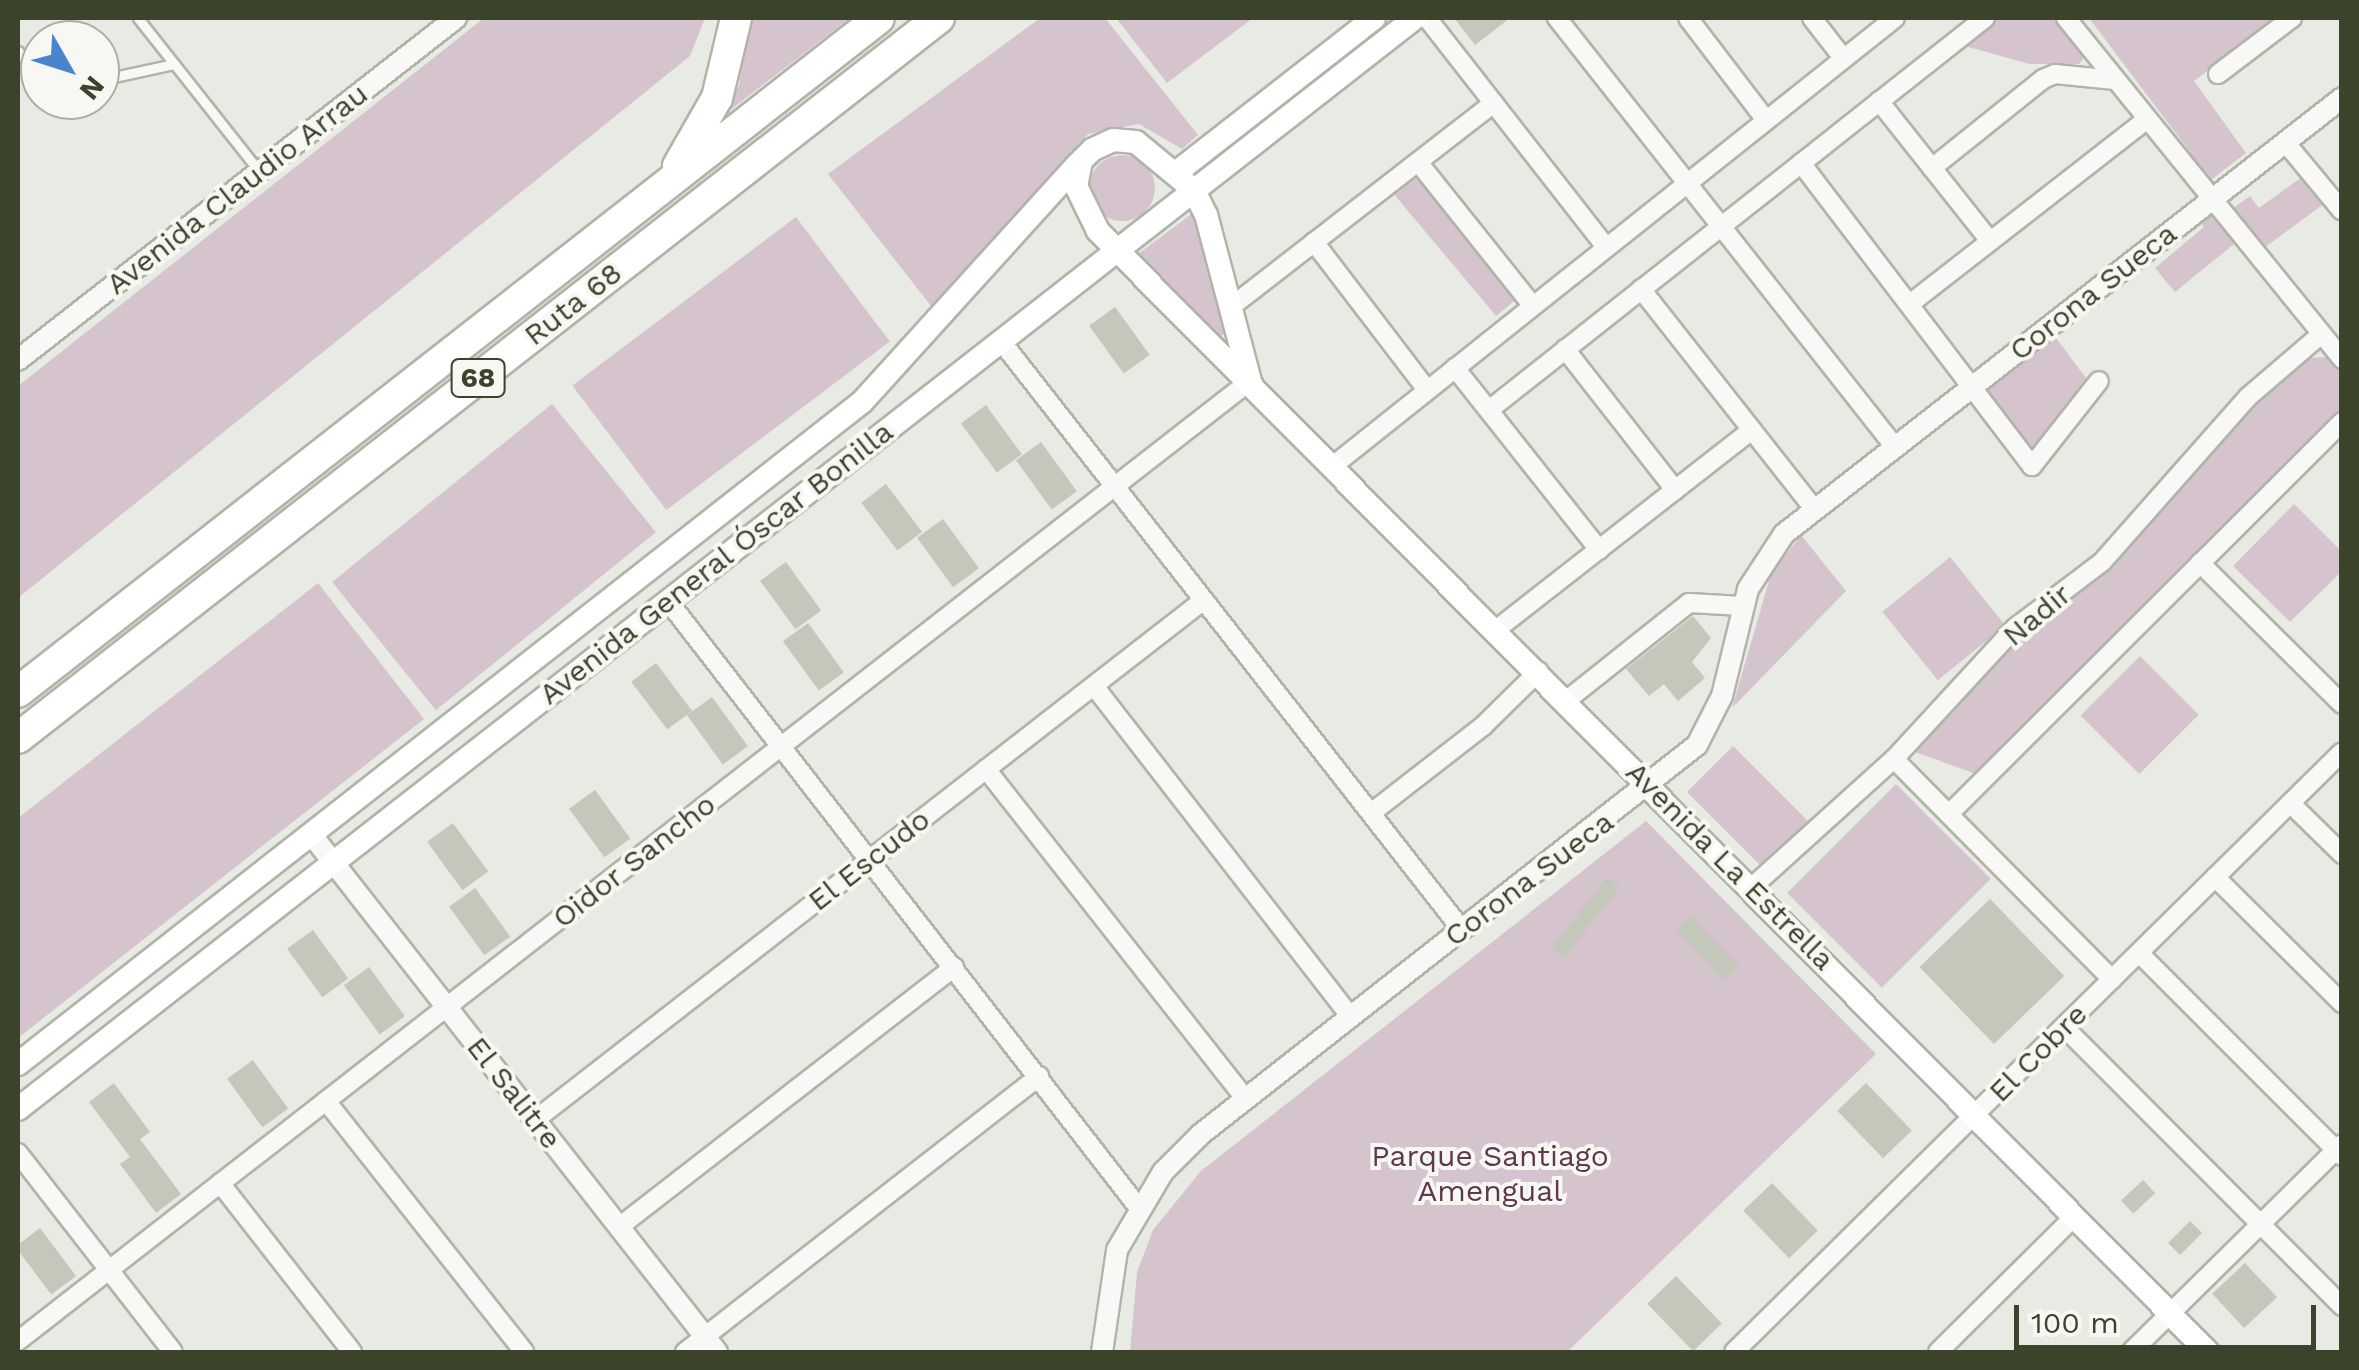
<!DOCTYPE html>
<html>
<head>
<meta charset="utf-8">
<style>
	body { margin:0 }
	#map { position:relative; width:2359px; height:1370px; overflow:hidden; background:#e8ebe3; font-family:"Work Sans",sans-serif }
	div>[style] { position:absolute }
	.green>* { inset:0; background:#d5c4cd; transform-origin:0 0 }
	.round { border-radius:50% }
	.building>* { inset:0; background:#c3c8ba; transform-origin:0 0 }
	.roads { filter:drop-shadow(2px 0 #b1b5a8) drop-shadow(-2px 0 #b1b5a8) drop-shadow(0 2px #b1b5a8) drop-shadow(0 -2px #b1b5a8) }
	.service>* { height:9px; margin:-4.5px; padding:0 4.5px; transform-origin:4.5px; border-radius:4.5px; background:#f8f9f6 }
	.minor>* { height:18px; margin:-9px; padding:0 9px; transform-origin:9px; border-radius:9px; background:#f8f9f6 }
	.tertiary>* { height:20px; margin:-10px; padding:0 10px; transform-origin:10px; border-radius:10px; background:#f8f9f6 }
	.secondary>* { height:22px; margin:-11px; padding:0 11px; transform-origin:11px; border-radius:11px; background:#fff }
	.motorway>* { height:30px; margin:-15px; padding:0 15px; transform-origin:15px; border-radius:15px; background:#fff }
	span { translate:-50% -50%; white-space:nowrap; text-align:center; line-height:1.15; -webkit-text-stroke:8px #f7f8f3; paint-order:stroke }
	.shield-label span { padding:2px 8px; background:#f7f8f3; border:2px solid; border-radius:8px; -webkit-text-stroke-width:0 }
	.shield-label { font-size:28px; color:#3b432b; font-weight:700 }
	.street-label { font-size:30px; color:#3b432b }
	.park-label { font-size:30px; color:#5f384b }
	.frame { position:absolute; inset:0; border:20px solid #3b432b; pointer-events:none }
	.north { position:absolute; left:20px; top:20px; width:100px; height:100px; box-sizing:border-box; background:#f7f8f3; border:2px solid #acb0a3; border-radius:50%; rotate:129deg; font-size:28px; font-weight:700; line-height:40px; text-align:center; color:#3b432b }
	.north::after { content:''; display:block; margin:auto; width:35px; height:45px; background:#4a84ce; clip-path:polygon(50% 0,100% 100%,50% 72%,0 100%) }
	.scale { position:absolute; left:2014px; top:1305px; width:302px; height:45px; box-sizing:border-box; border:5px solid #3b432b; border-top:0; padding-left:12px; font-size:30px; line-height:35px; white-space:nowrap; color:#3b432b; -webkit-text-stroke:8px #f7f8f3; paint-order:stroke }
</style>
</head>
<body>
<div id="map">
	<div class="green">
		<div style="clip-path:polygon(484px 18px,705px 18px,690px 56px,18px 598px,18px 386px)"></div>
		<div style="clip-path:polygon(750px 18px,850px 18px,725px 114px,739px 85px)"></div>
		<div style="clip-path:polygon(1040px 18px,1105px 18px,1198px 135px,1182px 149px,1139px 124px,1088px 134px,931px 306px,828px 174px)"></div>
		<div style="clip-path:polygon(1116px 18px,1253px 18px,1167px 83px)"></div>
		<div style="clip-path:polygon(1990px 18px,2061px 18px,2088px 53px,2079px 64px,2029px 64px,1958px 44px)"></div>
		<div style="clip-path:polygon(2089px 18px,2277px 18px,2194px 81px,2246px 153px,2211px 180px)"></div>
		<div class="round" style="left:1089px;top:155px;width:66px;height:66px"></div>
		<div style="left:1416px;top:177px;width:158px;height:28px;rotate:50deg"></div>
		<div style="clip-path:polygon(2302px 177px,2325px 203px,2264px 248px,2233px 208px,2250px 196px,2259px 208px)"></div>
		<div style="clip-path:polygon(2207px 209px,2234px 244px,2175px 292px,2155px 268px,2204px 227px,2196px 217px)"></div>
		<div style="clip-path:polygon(1194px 212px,1227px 331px,1218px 339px,1134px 257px)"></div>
		<div style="left:796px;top:217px;width:156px;height:280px;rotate:53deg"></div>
		<div style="clip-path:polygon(2053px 334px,2092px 386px,2033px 458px,1985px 390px)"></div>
		<div style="clip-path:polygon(2327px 357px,2341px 366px,2341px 412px,1976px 774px,1915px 752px,2019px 636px,2111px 568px,2246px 414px,2309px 358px)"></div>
		<div style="left:552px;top:404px;width:165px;height:283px;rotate:51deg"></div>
		<div style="clip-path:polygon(2294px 504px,2341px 551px,2342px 571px,2290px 622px,2233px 566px)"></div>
		<div style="clip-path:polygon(1801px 535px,1846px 591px,1732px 708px,1771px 574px)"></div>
		<div style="left:1950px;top:557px;width:88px;height:87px;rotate:51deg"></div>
		<div style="clip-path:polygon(318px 583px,424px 719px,18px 1038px,18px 818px)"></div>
		<div style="left:2140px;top:656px;width:83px;height:84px;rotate:45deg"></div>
		<div style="left:1733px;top:746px;width:110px;height:65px;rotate:45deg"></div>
		<div style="left:1896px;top:784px;width:134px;height:154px;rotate:45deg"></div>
		<div style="clip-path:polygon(1646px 821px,1876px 1054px,1567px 1352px,1130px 1352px,1137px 1272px,1153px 1230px,1201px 1171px)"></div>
	</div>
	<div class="building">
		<div style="clip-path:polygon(1454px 18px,1510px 18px,1475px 45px)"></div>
		<div style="left:1115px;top:307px;width:59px;height:32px;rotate:54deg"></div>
		<div style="left:986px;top:405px;width:61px;height:31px;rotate:54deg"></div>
		<div style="left:1041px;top:442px;width:61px;height:31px;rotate:54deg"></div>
		<div style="left:886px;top:484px;width:60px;height:31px;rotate:53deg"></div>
		<div style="left:943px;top:519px;width:61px;height:32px;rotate:54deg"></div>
		<div style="left:786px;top:562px;width:60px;height:32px;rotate:54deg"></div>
		<div style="clip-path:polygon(1693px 616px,1711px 638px,1692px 662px,1705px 678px,1678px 701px,1664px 684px,1649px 696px,1626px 669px)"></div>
		<div style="left:808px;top:623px;width:61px;height:31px;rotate:54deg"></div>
		<div style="left:656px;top:663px;width:60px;height:31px;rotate:53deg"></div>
		<div style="left:712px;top:697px;width:61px;height:31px;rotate:54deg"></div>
		<div style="left:595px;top:790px;width:60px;height:32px;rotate:54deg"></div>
		<div style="left:453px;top:823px;width:60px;height:32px;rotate:54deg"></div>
		<div style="left:1607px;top:877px;width:16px;height:90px;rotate:38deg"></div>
		<div style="left:475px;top:888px;width:60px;height:32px;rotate:54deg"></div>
		<div style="left:1990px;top:899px;width:107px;height:98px;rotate:46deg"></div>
		<div style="left:1691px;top:916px;width:69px;height:21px;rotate:46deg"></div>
		<div style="left:313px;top:930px;width:60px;height:32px;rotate:54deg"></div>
		<div style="left:369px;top:967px;width:61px;height:31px;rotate:54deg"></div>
		<div style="left:253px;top:1060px;width:60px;height:32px;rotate:54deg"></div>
		<div style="clip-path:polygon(114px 1083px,150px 1132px,140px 1139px,181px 1194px,156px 1213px,120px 1164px,130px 1157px,89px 1102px)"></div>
		<div style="left:1866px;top:1083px;width:66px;height:40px;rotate:46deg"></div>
		<div style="left:2143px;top:1180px;width:18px;height:30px;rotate:47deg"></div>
		<div style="left:1772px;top:1183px;width:66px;height:40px;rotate:46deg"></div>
		<div style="left:2190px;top:1221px;width:17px;height:31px;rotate:45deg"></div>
		<div style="left:40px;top:1228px;width:60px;height:31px;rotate:53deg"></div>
		<div style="left:2245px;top:1263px;width:47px;height:45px;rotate:47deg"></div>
		<div style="left:1676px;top:1276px;width:66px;height:40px;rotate:46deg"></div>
	</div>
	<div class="roads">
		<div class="service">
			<div style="left:138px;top:18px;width:195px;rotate:51.7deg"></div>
			<div style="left:18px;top:51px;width:34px;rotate:50deg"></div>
			<div style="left:100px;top:80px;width:76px;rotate:-12.2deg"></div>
		</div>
		<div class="minor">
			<div style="left:1427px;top:18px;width:291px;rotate:52deg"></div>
			<div style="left:1557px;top:18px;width:546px;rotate:51.77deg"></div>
			<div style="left:1688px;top:18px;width:128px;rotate:52.6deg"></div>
			<div style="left:1812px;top:18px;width:51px;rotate:52.2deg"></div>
			<div style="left:2066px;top:18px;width:439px;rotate:51deg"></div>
			<div style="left:2218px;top:74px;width:93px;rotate:-37.1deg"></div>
			<div style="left:1879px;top:101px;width:179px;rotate:51.6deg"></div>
			<div style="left:2285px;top:142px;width:89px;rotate:50.4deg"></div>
			<div style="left:1418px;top:162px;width:184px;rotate:51.4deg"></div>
			<div style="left:1801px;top:163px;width:381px;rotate:52.7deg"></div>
			<div style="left:2032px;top:466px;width:108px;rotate:-51.8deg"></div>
			<div style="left:1932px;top:168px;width:142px;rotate:-38.7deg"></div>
			<div style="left:2043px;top:79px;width:13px;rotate:-23deg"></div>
			<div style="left:2055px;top:74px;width:60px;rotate:5.7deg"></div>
			<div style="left:1314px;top:242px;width:186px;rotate:52.6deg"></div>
			<div style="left:1641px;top:289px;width:280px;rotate:51.8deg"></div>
			<div style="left:1911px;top:303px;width:298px;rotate:-37.9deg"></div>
			<div style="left:1232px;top:306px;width:331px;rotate:-37.8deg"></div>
			<div style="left:1001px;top:341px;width:748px;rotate:51.95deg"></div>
			<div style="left:1565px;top:349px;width:179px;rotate:52deg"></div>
			<div style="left:1455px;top:368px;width:232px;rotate:51.6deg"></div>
			<div style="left:1489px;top:410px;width:632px;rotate:-38.32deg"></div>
			<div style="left:1334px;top:465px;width:717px;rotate:-38.55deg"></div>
			<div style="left:2200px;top:563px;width:200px;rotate:44.8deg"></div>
			<div style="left:668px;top:601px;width:767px;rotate:52.2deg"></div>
			<div style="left:1497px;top:629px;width:323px;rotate:-38deg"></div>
			<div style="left:1094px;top:686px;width:419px;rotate:52.2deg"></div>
			<div style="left:1567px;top:700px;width:156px;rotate:-38.5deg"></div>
			<div style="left:1689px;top:603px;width:53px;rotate:3.2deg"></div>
			<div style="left:1894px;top:759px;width:310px;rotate:45.3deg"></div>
			<div style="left:986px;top:769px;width:420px;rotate:51.8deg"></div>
			<div style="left:2290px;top:803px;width:73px;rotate:44.4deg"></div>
			<div style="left:1371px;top:813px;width:142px;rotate:-37.8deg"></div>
			<div style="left:1483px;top:726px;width:78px;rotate:-44.5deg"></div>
			<div style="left:1949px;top:814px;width:555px;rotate:-44.93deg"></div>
			<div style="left:2215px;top:877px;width:179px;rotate:44.8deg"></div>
			<div style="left:1751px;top:888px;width:193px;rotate:-42.1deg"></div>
			<div style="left:1894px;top:759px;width:178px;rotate:-47.3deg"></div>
			<div style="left:2015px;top:628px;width:109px;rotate:-37.2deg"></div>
			<div style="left:2102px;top:562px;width:220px;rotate:-48.5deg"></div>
			<div style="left:2248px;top:397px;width:92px;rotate:-40.6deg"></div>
			<div style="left:2139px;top:953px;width:287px;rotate:45deg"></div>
			<div style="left:2064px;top:1027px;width:394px;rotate:45.1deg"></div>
			<div style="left:326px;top:1101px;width:320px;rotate:51.7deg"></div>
			<div style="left:535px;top:1120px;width:847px;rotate:-37.86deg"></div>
			<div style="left:18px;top:1153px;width:252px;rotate:52.1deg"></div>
			<div style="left:220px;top:1183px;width:214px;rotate:52deg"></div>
			<div style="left:619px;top:1227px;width:424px;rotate:-37.8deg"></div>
			<div style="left:18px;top:1341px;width:1562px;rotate:-37.93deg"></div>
			<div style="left:685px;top:1352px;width:449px;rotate:-37.9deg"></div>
			<div style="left:1734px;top:1352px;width:854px;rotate:-44.62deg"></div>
			<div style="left:1938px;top:1352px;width:192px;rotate:-44.8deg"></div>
			<div style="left:2131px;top:1352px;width:296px;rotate:-44.6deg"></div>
		</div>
		<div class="tertiary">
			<div style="left:18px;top:360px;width:556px;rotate:-37.98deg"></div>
			<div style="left:311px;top:834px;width:658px;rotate:51.91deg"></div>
			<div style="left:1102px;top:1352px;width:103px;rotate:-81.6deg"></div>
			<div style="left:1117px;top:1250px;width:91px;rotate:-59.5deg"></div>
			<div style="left:1163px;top:1172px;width:54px;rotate:-45deg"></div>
			<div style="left:1201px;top:1134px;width:630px;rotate:-38.11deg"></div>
			<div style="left:1697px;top:745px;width:55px;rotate:-63deg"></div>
			<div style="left:1722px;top:696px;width:110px;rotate:-76.3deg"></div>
			<div style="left:1748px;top:589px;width:66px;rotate:-56.8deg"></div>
			<div style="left:1784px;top:534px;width:708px;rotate:-38deg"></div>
		</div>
		<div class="secondary">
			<div style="left:1177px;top:172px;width:250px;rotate:-38deg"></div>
			<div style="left:1250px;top:381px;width:172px;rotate:-104.8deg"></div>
			<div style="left:1206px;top:215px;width:28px;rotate:-116deg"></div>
			<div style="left:1194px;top:190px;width:75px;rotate:-140.4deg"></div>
			<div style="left:1136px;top:142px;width:23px;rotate:-175deg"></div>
			<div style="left:1113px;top:140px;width:23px;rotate:155deg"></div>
			<div style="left:1092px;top:150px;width:16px;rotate:135deg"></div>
			<div style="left:1081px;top:161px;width:25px;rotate:101deg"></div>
			<div style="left:1076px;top:186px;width:50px;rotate:63.9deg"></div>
			<div style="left:1098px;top:231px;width:1578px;rotate:45.28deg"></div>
			<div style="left:18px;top:1064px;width:1073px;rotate:-38.11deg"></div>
			<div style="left:862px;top:402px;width:321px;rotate:-47.8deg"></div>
			<div style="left:18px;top:1109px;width:1773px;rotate:-37.99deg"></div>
		</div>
		<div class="motorway">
			<div style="left:678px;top:166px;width:78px;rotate:-60.2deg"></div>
			<div style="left:717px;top:98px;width:82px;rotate:-76.6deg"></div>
			<div style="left:18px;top:692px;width:1093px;rotate:-38.05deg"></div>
			<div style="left:18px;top:738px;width:1169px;rotate:-38.02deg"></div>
		</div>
	</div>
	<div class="shield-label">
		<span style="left:478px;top:378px">68</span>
	</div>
	<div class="street-label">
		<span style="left:237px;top:189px;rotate:-38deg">Avenida Claudio Arrau</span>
		<span style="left:2093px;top:292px;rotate:-38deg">Corona Sueca</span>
		<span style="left:573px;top:304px;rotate:-38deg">Ruta 68</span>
		<span style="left:716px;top:563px;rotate:-38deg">Avenida General Óscar Bonilla</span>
		<span style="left:2037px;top:615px;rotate:-40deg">Nadir</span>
		<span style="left:869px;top:860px;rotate:-38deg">El Escudo</span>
		<span style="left:634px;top:861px;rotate:-38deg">Oidor Sancho</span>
		<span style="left:1730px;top:866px;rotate:45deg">Avenida La Estrella</span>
		<span style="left:1529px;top:879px;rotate:-37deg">Corona Sueca</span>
		<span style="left:2038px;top:1053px;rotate:-45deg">El Cobre</span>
		<span style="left:514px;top:1093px;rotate:52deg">El Salitre</span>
	</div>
	<div class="park-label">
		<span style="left:1490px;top:1173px">Parque Santiago<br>Amengual</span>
	</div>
	<div class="frame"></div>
	<div class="north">N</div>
	<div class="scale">100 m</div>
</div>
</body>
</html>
